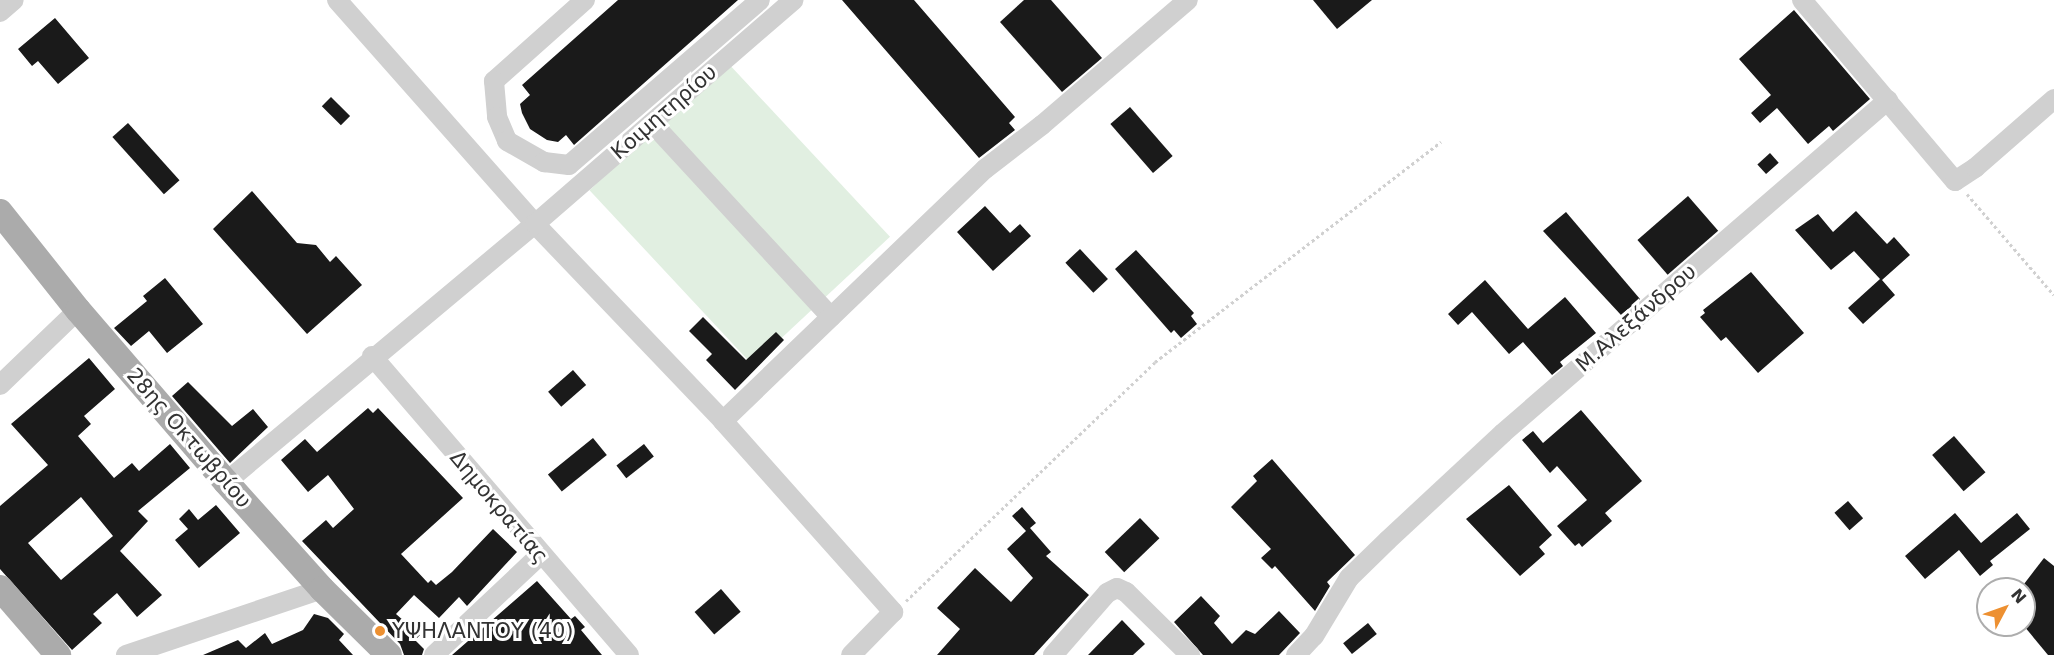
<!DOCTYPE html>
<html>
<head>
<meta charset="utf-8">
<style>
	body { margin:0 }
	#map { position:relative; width:2054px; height:655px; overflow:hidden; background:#fff; font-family:"DejaVu Sans",sans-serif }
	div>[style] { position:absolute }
	.green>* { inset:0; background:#e1efe1; transform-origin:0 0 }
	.building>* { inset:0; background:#1a1a1a; transform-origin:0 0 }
	.path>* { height:3px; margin-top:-1.5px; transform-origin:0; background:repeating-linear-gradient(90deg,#d0d0d0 0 3px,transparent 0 6px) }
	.minor>* { height:20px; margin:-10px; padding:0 10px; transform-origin:10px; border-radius:10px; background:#d0d0d0 }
	.major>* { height:26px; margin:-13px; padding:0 13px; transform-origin:13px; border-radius:13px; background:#ababab }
	.dots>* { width:16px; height:16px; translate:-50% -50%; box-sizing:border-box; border:3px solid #fff; border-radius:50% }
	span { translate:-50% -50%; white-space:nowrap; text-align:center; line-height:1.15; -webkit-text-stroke:6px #fff; paint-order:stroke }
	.street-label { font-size:21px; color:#333 }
	.poi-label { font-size:21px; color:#333 }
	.left { translate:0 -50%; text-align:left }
	.north { position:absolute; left:1976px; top:577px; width:60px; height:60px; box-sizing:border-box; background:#fff; border:2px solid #adadad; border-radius:50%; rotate:49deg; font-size:16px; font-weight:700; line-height:24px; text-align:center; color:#333 }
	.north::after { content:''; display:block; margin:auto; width:21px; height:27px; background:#ed9031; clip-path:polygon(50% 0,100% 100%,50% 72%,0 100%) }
</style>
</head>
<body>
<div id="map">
	<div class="green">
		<div style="left:727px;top:62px;width:239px;height:188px;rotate:47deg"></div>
	</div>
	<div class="building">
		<div style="clip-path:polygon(618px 0,738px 0,574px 145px,566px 135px,558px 142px,547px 140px,530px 129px,522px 113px,520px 104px,530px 95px,522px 85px)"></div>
		<div style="clip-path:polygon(842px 0,914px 0,1015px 117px,1009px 123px,1015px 130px,979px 158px)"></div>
		<div style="clip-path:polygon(1024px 0,1051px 0,1102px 58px,1062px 92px,1000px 22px)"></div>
		<div style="clip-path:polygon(1313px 0,1372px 0,1337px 29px)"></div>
		<div style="clip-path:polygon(1794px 10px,1870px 99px,1833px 131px,1829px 126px,1808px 144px,1777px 108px,1760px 123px,1751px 113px,1771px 95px,1739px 59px)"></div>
		<div style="clip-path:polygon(55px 18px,89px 58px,58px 84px,38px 61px,32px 66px,18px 49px)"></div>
		<div style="left:331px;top:97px;width:27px;height:13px;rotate:45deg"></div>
		<div style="left:1130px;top:107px;width:65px;height:26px;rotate:49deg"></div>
		<div style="left:128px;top:123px;width:77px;height:21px;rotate:48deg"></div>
		<div style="left:1770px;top:153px;width:13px;height:17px;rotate:48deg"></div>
		<div style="clip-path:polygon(252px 191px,297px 243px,316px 245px,330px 262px,336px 256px,362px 285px,307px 334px,213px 229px)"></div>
		<div style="left:1688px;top:196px;width:46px;height:67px;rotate:49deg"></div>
		<div style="clip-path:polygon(985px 206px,1010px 233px,1020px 224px,1031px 236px,993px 271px,957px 232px)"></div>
		<div style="clip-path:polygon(1856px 211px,1887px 244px,1894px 237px,1910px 255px,1882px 280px,1895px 295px,1863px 324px,1848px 308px,1880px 279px,1854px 251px,1831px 270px,1795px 230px,1818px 214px,1833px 232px)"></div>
		<div style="clip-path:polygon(1566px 212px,1640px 299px,1621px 315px,1543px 231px)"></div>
		<div style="left:1080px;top:249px;width:41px;height:20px;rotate:47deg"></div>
		<div style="clip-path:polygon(1136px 250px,1194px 313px,1191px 316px,1197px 324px,1181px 338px,1174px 330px,1171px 333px,1115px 269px)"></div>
		<div style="clip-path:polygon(1751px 272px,1804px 333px,1758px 373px,1726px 337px,1721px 341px,1700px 317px,1705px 313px,1703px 310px)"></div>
		<div style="clip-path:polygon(165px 278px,203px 324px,167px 353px,149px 331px,131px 346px,114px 328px,147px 301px,143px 296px)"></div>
		<div style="clip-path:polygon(1485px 280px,1528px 329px,1565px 297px,1596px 333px,1560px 362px,1563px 366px,1552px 375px,1523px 342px,1509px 354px,1472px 312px,1458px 325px,1448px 314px)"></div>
		<div style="clip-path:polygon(703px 317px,746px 360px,776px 332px,784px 340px,735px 390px,706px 360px,712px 354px,689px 331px)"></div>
		<div style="clip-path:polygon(evenodd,89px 358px,115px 389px,84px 416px,91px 424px,78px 436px,114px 478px,132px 463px,139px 471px,170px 444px,190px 468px,138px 511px,148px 521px,120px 551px,162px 595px,137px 617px,117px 593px,93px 614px,102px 623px,72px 650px,0 569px,0 506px,48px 465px,11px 424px,89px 358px,81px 497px,113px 536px,61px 580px,28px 543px,81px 497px)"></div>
		<div style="left:573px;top:370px;width:20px;height:33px;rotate:49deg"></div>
		<div style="clip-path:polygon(188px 382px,232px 426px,253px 409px,268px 427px,230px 463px,172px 396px)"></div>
		<div style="clip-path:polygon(368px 408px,373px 413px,378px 408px,463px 498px,401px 554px,428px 583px,431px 580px,436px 585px,452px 572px,493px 529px,517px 552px,467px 606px,459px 597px,439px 618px,414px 595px,396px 614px,420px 635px,415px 640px,424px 649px,422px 655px,404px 655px,400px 644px,302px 541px,326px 520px,333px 528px,354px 509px,328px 475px,308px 492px,281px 460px,305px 439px,317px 452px)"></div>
		<div style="clip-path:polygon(1581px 410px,1642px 481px,1605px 513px,1612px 521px,1582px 547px,1579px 543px,1575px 546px,1557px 526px,1587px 500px,1557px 466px,1550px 473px,1522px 440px,1533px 431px,1543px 443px)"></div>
		<div style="left:1954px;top:436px;width:48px;height:29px;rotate:49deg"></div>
		<div style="left:593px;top:438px;width:22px;height:58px;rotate:51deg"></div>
		<div style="left:644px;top:444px;width:16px;height:35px;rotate:52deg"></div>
		<div style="clip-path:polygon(1272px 459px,1355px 555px,1327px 582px,1330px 586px,1315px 611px,1275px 566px,1272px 569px,1261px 558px,1271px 549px,1231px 507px,1257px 481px,1253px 476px)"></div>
		<div style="clip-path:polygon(1509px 485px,1552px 535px,1539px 547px,1545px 554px,1520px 576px,1466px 519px)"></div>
		<div style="left:1848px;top:501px;width:23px;height:18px;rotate:49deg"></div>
		<div style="clip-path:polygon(216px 505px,240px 533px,199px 568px,175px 540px,188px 529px,179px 519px,189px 509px,198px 520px)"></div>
		<div style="clip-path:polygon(1022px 507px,1036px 523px,1030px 528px,1051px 552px,1046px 556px,1089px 595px,1034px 655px,937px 655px,960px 629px,937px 608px,975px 568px,1011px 602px,1033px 578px,1007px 549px,1026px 531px,1012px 516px)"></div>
		<div style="clip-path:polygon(1955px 513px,1981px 543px,2017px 513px,2030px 529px,1990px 561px,1993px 565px,1980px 576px,1959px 550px,1925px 579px,1905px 556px)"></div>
		<div style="left:1140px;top:518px;width:28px;height:49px;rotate:46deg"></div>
		<div style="clip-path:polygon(2044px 558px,2054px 566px,2054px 655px,2048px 655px,2024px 626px,2024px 584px)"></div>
		<div style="clip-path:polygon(537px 581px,571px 619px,575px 616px,585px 627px,581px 630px,602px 655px,452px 655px)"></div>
		<div style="left:721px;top:589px;width:30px;height:35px;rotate:49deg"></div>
		<div style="clip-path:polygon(1201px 596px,1220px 616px,1214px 623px,1232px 644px,1246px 630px,1255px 634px,1279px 611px,1300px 633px,1279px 655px,1203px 655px,1174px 622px)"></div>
		<div style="clip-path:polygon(314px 614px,328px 618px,344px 634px,339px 640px,353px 655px,203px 655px,238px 640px,246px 648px,265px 633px,272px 644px,303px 630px)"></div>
		<div style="clip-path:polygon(1122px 620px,1145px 644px,1133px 655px,1088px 655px)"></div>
		<div style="left:1368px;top:623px;width:14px;height:32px;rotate:51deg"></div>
	</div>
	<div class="path">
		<div style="left:1967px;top:194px;width:133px;rotate:49.3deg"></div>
		<div style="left:906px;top:601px;width:345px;rotate:-43.8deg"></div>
		<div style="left:1155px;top:362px;width:361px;rotate:-37.6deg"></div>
	</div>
	<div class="minor">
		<div style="left:337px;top:0;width:299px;rotate:48.5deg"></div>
		<div style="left:535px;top:224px;width:272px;rotate:46.3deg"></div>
		<div style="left:723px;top:421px;width:256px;rotate:48.3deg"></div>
		<div style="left:893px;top:612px;width:60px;rotate:134.3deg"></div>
		<div style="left:585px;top:0;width:122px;rotate:138.3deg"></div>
		<div style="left:494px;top:81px;width:36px;rotate:85deg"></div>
		<div style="left:497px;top:117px;width:26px;rotate:67deg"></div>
		<div style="left:507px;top:141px;width:43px;rotate:29.6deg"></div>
		<div style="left:544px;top:162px;width:25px;rotate:7deg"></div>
		<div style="left:569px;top:165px;width:252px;rotate:-40.8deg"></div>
		<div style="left:1802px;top:0;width:237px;rotate:49.8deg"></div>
		<div style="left:1955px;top:181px;width:24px;rotate:-33deg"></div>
		<div style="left:1975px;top:168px;width:105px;rotate:-41.1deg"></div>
		<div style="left:0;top:12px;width:18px;rotate:-41deg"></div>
		<div style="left:652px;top:123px;width:264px;rotate:47.3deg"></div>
		<div style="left:372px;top:356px;width:394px;rotate:49.3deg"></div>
		<div style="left:0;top:385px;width:108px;rotate:-43.9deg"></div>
		<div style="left:723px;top:421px;width:364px;rotate:-43.9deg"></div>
		<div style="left:985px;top:169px;width:72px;rotate:-37.7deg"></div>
		<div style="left:1042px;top:125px;width:192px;rotate:-40.6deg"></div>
		<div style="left:226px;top:482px;width:403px;rotate:-39.9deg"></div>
		<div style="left:535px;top:224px;width:342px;rotate:-40.9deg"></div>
		<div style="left:126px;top:655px;width:207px;rotate:-18.6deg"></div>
		<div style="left:434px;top:655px;width:146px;rotate:-43.3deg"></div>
		<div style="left:1053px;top:655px;width:82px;rotate:-48.9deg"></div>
		<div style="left:1107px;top:593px;width:11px;rotate:-27deg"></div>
		<div style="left:1117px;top:588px;width:10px;rotate:24deg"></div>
		<div style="left:1126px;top:592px;width:90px;rotate:44.5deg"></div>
		<div style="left:1296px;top:655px;width:26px;rotate:-47deg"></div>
		<div style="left:1314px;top:636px;width:68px;rotate:-58.9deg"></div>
		<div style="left:1349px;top:578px;width:54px;rotate:-44.3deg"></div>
		<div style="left:1388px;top:540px;width:157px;rotate:-42.9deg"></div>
		<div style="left:1503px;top:433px;width:509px;rotate:-40.86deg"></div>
	</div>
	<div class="major">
		<div style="left:0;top:212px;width:125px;rotate:51.5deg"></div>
		<div style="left:78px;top:310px;width:227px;rotate:49.3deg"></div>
		<div style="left:226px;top:482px;width:144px;rotate:48.1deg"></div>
		<div style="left:322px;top:589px;width:94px;rotate:44.6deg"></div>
		<div style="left:0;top:588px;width:89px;rotate:49.1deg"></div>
	</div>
	<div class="dots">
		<div style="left:380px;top:631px;background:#ed9031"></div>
	</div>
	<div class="street-label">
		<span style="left:664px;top:112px;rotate:-41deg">Κοιμητηρίου</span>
		<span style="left:1636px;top:318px;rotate:-41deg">Μ.Αλεξάνδρου</span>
		<span style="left:189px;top:438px;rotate:49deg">28ης Οκτωβρίου</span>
		<span style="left:499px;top:507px;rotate:50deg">Δημοκρατίας</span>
	</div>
	<div class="poi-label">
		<span class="left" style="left:392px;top:631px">ΥΨΗΛΑΝΤΟΥ (40)</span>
	</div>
	<div class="north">N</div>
</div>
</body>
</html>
